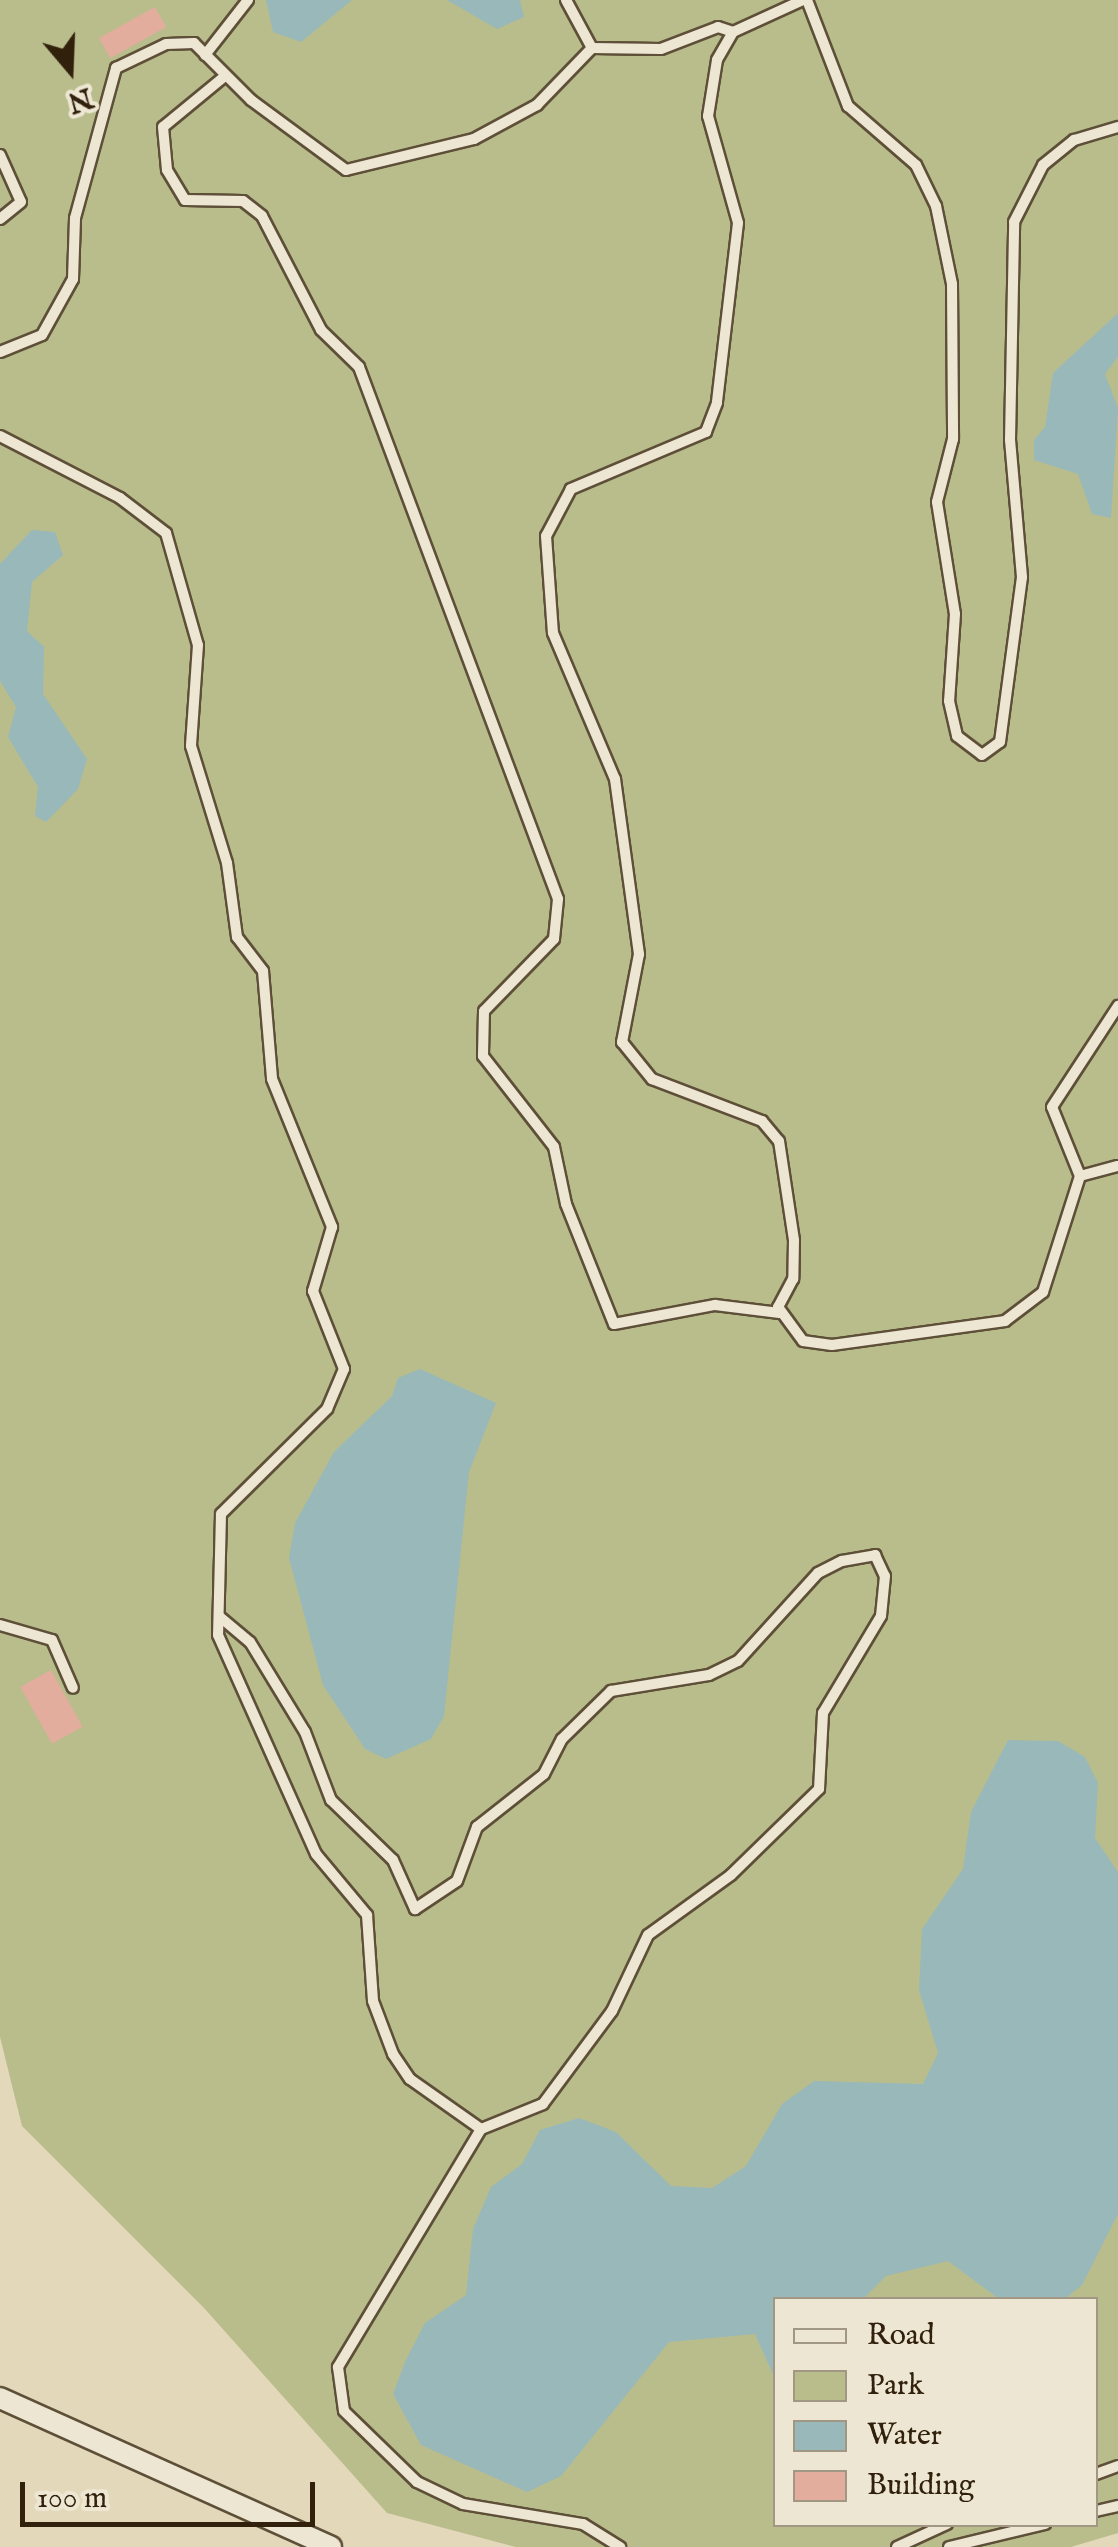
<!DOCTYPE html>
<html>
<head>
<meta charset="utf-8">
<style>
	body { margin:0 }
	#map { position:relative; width:1118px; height:2547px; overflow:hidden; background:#e3d8ba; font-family:"IM FELL English",serif }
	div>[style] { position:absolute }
	.green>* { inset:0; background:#b9bd8c }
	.water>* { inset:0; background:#98b8b9 }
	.building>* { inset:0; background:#e2ad9d; transform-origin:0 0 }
	.roads { filter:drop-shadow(2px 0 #5e4f38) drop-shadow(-2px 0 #5e4f38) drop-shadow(0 2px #5e4f38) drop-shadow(0 -2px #5e4f38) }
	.service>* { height:10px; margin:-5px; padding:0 5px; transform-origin:5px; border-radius:5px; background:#ede6d2 }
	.minor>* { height:20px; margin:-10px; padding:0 10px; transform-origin:10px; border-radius:10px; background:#ede6d2 }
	span { translate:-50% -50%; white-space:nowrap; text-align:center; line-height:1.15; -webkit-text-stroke:8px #ede6d2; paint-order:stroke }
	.legend { position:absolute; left:773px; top:2297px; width:325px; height:230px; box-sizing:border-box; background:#ede6d2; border:2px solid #a29783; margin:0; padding:12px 18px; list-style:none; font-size:30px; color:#31210c }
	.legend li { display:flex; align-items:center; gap:20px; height:50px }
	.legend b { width:50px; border:2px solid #a29783 }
	.north { position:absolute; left:20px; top:20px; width:100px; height:100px; -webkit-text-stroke:8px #ede6d2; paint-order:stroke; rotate:161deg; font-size:28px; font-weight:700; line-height:40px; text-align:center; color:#31210c }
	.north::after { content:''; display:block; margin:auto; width:35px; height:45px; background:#31210c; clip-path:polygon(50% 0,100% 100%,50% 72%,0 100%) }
	.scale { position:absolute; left:20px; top:2482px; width:295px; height:45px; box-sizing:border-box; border:5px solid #31210c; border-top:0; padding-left:12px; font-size:30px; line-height:35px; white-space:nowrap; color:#31210c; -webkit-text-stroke:8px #ede6d2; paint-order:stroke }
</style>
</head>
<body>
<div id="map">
	<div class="green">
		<div style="clip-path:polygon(evenodd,0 0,1118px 0,1118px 2533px,1071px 2547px,516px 2547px,387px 2513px,204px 2308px,22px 2126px,0 2037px,0 0,776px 2300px,1096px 2300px,1096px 2524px,776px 2524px,776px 2300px)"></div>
	</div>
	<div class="water">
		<div style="clip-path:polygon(266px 0,352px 0,301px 42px,273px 32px)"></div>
		<div style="clip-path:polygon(447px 0,520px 0,524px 17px,497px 29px)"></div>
		<div style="clip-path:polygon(1118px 313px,1118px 357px,1105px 374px,1118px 408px,1111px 518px,1092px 514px,1078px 474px,1034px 460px,1034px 440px,1045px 427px,1053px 373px)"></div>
		<div style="clip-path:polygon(32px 530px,55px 532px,63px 555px,32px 582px,27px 631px,44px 647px,43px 694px,87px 759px,78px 789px,46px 822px,35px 816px,38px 787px,8px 737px,16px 707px,0 681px,0 564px)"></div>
		<div style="clip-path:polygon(420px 1369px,496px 1403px,469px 1472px,444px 1716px,431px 1739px,386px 1759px,365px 1749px,323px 1685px,289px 1558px,295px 1523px,334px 1452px,392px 1396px,398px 1378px)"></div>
		<div style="clip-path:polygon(1008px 1740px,1058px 1741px,1085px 1757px,1098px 1783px,1095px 1838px,1118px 1872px,1118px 2214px,1082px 2285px,1065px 2299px,999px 2299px,948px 2261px,886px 2276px,863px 2299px,776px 2300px,775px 2379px,755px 2334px,669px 2342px,561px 2476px,527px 2492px,421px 2445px,393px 2394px,405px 2362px,425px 2323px,466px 2295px,473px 2229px,491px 2187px,522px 2164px,540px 2130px,579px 2118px,616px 2132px,671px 2186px,712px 2188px,746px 2166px,782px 2104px,814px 2081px,923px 2084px,938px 2053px,919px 1990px,922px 1929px,963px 1869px,971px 1812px)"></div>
	</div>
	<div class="building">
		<div style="left:155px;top:7px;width:23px;height:64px;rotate:61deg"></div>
		<div style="left:51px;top:1670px;width:65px;height:35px;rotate:61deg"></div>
	</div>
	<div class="roads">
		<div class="service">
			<div style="left:566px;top:0;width:55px;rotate:61.6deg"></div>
			<div style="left:592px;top:48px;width:69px;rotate:0.8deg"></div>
			<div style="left:661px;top:49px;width:61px;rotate:-21.1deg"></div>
			<div style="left:718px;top:27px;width:16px;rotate:18deg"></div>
			<div style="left:803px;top:0;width:77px;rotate:155.4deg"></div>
			<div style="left:733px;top:32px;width:32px;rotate:120deg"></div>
			<div style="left:717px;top:60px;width:57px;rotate:99.1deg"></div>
			<div style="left:708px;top:116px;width:111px;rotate:74.3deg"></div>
			<div style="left:738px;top:223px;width:181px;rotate:96.7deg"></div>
			<div style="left:717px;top:403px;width:31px;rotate:111deg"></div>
			<div style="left:706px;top:432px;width:147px;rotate:157.1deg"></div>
			<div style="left:571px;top:489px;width:53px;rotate:118deg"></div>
			<div style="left:546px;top:536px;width:97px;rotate:85.9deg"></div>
			<div style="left:553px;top:633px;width:159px;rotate:67deg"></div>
			<div style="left:615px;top:779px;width:177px;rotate:82.2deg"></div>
			<div style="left:639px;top:954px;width:90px;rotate:100.9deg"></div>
			<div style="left:622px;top:1042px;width:48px;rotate:51deg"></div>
			<div style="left:652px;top:1079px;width:118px;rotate:20.9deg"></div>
			<div style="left:762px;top:1121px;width:26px;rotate:50deg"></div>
			<div style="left:779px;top:1141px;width:100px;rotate:81.4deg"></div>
			<div style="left:794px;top:1240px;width:39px;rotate:91deg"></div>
			<div style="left:793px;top:1279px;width:32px;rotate:118deg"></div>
			<div style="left:778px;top:1307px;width:42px;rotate:53.7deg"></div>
			<div style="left:803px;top:1341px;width:29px;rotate:8deg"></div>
			<div style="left:832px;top:1345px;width:175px;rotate:-7.9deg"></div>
			<div style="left:1005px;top:1321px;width:48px;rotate:-37.3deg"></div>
			<div style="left:1043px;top:1292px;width:122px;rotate:-72.3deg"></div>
			<div style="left:1080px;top:1176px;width:39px;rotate:-15deg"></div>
			<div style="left:807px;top:0;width:114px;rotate:68.9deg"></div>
			<div style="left:848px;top:106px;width:90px;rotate:40.9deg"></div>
			<div style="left:916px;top:165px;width:46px;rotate:64deg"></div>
			<div style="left:936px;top:206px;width:80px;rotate:78.4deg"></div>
			<div style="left:952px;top:284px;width:155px;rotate:89.6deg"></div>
			<div style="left:953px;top:439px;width:65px;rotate:104.3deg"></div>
			<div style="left:937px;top:502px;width:113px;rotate:80.9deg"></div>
			<div style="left:955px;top:614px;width:87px;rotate:93.9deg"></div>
			<div style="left:949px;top:701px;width:36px;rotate:77deg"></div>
			<div style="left:957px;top:736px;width:31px;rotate:37deg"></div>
			<div style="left:982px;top:755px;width:22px;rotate:-36deg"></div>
			<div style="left:1000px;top:742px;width:166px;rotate:-82.4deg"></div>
			<div style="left:1022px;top:577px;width:138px;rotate:-95deg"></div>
			<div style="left:1010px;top:440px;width:218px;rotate:-88.9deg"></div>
			<div style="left:1014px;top:222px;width:64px;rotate:-63deg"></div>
			<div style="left:1043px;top:165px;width:40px;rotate:-39deg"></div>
			<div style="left:1074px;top:140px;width:46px;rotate:-16.5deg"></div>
			<div style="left:205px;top:55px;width:70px;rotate:-52deg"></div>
			<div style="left:225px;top:76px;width:80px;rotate:140.6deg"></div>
			<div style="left:163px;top:127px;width:43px;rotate:84.7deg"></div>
			<div style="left:167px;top:170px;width:35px;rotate:59deg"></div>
			<div style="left:185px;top:200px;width:58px;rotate:1deg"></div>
			<div style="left:243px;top:201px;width:24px;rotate:38deg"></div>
			<div style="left:262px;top:216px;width:128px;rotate:62.6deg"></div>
			<div style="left:321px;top:330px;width:53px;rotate:44.2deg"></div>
			<div style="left:359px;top:367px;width:568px;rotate:69.49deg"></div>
			<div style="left:558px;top:899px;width:40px;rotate:95.7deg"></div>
			<div style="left:554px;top:939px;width:100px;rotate:134.2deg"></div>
			<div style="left:484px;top:1011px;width:45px;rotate:91.3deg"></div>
			<div style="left:483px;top:1056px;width:115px;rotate:52deg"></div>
			<div style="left:554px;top:1147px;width:58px;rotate:78.1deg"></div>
			<div style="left:566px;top:1204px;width:129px;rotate:68.2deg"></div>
			<div style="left:614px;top:1324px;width:103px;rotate:-10.7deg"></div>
			<div style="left:715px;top:1305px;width:65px;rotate:7deg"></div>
			<div style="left:0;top:155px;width:51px;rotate:65.9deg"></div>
			<div style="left:21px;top:202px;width:27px;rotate:141deg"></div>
			<div style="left:0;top:352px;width:45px;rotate:-22deg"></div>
			<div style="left:42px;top:335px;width:64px;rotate:-61deg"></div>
			<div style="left:73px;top:279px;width:61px;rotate:-88.1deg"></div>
			<div style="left:75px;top:218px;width:156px;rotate:-74.7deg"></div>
			<div style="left:116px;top:68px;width:55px;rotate:-25.6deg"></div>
			<div style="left:166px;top:44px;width:28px;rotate:-2deg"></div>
			<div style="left:194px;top:43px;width:81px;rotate:45deg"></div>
			<div style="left:251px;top:100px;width:118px;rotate:36.4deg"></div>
			<div style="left:346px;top:170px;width:132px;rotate:-13.6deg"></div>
			<div style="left:474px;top:139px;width:72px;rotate:-28.4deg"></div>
			<div style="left:537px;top:105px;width:79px;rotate:-46deg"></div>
			<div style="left:0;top:436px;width:135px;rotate:27.3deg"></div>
			<div style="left:120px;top:498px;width:58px;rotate:37.3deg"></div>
			<div style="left:166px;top:533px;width:116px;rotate:74.1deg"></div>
			<div style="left:198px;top:645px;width:101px;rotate:94deg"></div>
			<div style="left:191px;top:746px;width:122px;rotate:72.9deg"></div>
			<div style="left:227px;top:863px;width:75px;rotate:82.3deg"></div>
			<div style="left:237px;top:937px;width:43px;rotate:52.6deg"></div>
			<div style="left:263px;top:971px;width:108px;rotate:85.2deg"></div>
			<div style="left:272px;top:1079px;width:160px;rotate:67.9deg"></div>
			<div style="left:332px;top:1227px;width:67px;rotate:106.5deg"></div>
			<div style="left:313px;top:1291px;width:84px;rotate:68.3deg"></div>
			<div style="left:344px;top:1369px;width:43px;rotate:113deg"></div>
			<div style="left:327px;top:1409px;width:149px;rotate:135.3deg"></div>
			<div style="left:221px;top:1514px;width:121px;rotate:91.4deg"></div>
			<div style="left:218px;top:1635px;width:240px;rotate:65.9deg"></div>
			<div style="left:316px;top:1854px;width:80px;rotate:50.1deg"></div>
			<div style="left:367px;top:1915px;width:86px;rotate:86deg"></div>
			<div style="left:373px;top:2001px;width:57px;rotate:69.3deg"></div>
			<div style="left:393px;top:2054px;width:30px;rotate:56deg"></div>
			<div style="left:410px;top:2079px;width:87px;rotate:35.2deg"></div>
			<div style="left:481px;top:2129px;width:278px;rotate:121deg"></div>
			<div style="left:338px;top:2367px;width:44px;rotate:82.2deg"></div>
			<div style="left:344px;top:2411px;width:102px;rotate:44.2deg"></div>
			<div style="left:417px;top:2482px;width:51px;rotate:25.6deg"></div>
			<div style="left:463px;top:2504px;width:122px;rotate:9.5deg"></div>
			<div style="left:583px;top:2524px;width:44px;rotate:31.9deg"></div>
			<div style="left:1080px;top:1176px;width:74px;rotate:-112.1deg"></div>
			<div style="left:1052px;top:1107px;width:121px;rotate:-56.8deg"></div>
			<div style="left:220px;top:1617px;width:39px;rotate:40deg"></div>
			<div style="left:250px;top:1642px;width:105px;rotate:58.6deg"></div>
			<div style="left:305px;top:1732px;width:73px;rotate:69.1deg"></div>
			<div style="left:331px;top:1800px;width:86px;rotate:44.1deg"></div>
			<div style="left:393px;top:1860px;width:54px;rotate:65.8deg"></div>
			<div style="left:415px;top:1909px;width:50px;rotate:-33.7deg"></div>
			<div style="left:457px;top:1881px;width:58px;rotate:-69.7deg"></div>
			<div style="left:477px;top:1827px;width:85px;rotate:-38.3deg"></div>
			<div style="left:544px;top:1774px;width:39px;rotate:-63deg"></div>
			<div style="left:562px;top:1739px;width:69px;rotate:-44.4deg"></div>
			<div style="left:611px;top:1691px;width:99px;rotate:-9.3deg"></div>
			<div style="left:709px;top:1675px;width:32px;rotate:-26deg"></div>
			<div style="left:738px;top:1661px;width:119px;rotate:-47.7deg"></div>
			<div style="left:818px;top:1573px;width:27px;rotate:-27deg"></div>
			<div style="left:842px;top:1561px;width:34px;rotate:-10deg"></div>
			<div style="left:875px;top:1555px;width:23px;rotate:65deg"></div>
			<div style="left:885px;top:1576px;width:40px;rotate:95.7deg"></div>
			<div style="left:881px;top:1616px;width:113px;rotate:120.9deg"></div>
			<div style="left:823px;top:1713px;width:76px;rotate:93deg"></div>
			<div style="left:819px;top:1789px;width:123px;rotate:135.7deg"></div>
			<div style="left:731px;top:1875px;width:102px;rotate:144.1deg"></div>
			<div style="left:648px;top:1935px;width:84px;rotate:115.3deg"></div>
			<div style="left:612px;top:2011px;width:116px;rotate:126.6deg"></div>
			<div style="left:543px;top:2104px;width:67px;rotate:158deg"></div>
			<div style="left:0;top:1625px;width:54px;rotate:16.1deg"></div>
			<div style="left:52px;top:1640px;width:52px;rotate:66.4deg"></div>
			<div style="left:1096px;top:2474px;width:23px;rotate:-20deg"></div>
			<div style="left:1096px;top:2511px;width:23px;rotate:-13deg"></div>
			<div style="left:897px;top:2547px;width:55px;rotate:-24.7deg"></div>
			<div style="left:949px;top:2547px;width:99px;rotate:-13.5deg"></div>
		</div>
		<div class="minor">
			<div style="left:0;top:2398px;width:363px;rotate:24.2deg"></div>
		</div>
	</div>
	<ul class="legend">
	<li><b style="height:12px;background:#ede6d2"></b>Road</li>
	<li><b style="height:28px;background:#b9bd8c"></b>Park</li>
	<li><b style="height:28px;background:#98b8b9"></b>Water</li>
	<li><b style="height:28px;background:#e2ad9d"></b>Building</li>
	</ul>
	<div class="north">N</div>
	<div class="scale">100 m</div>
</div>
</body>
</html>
